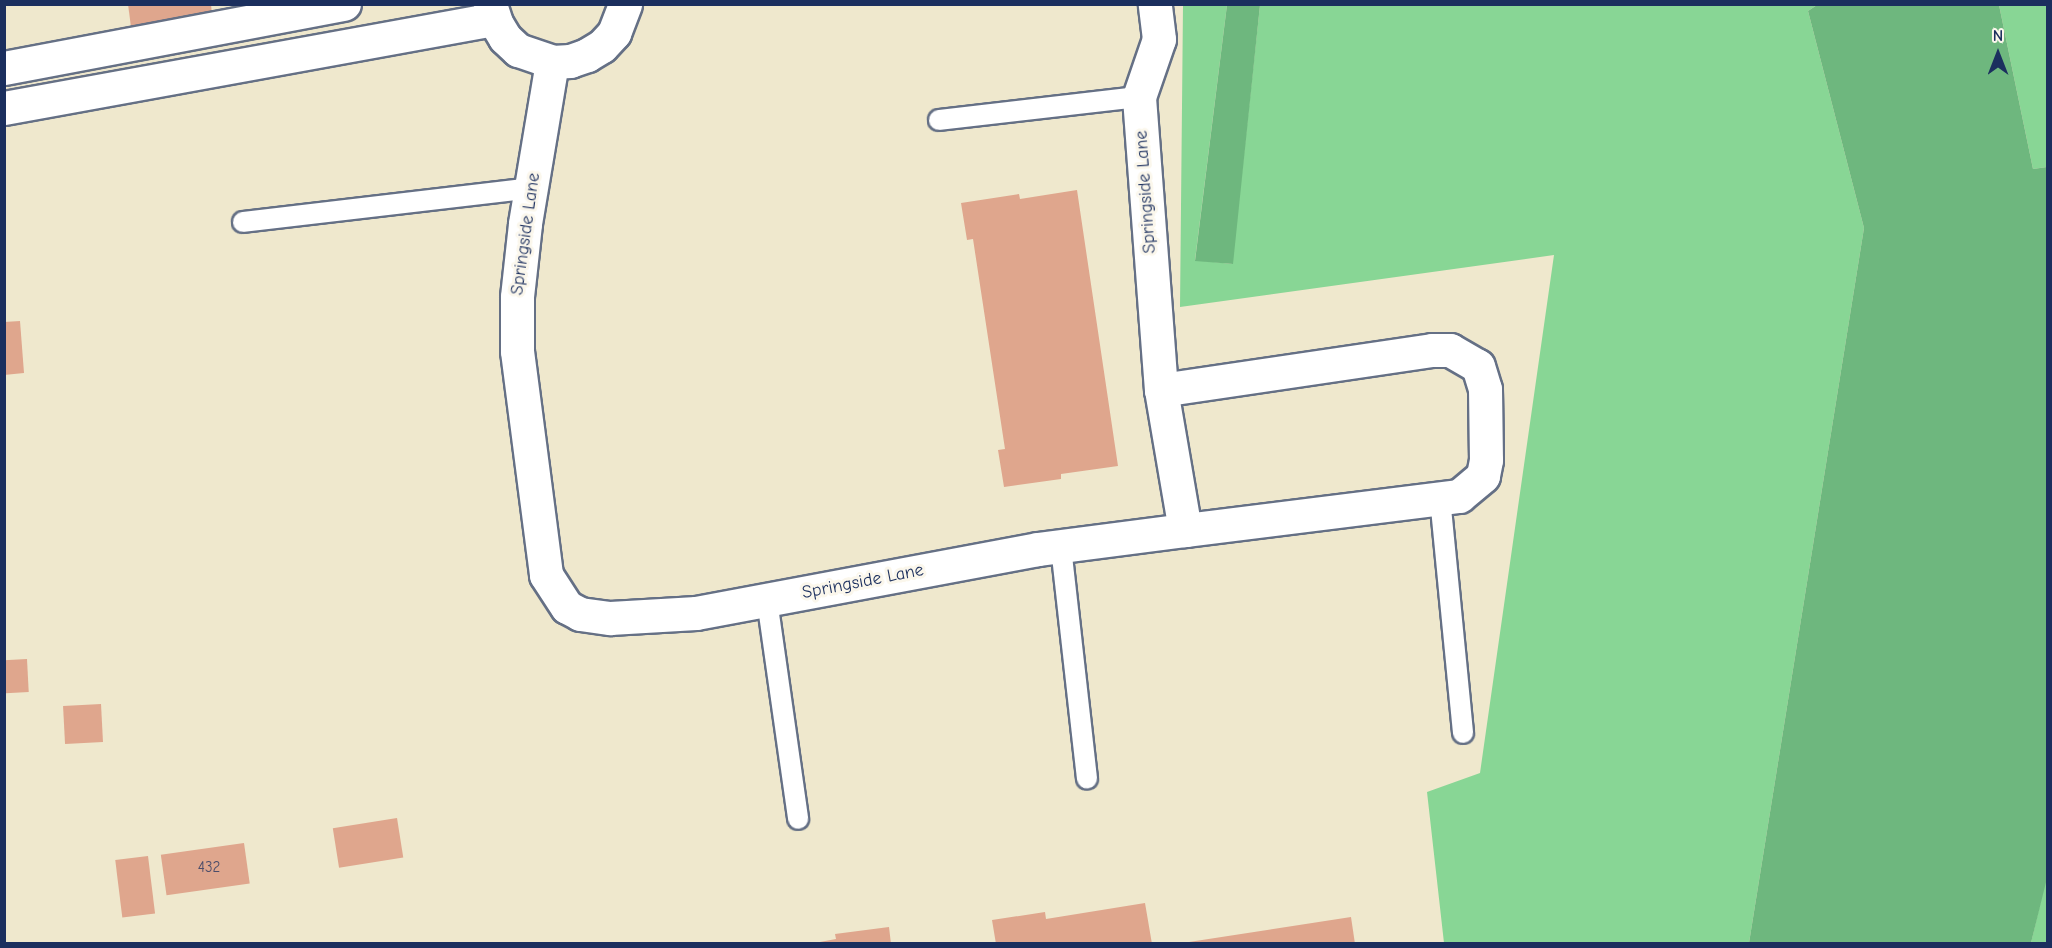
<!DOCTYPE html>
<html>
<head>
<meta charset="utf-8">
<style>
	body { margin:0 }
	#map { position:relative; width:2052px; height:948px; overflow:hidden; background:#efe8cd; font-family:"Comic Neue",sans-serif }
	div>[style] { position:absolute }
	.green>* { inset:0; background:#88d695 }
	.forest>* { inset:0; background:#6eb77e }
	.building>* { inset:0; background:#dfa68d; transform-origin:0 0 }
	.roads { filter:drop-shadow(2px 0 #657085) drop-shadow(-2px 0 #657085) drop-shadow(0 2px #657085) drop-shadow(0 -2px #657085) }
	.service>* { height:20px; margin:-10px; padding:0 10px; transform-origin:10px; border-radius:10px; background:#fff }
	.minor>* { height:33px; margin:-16.5px; padding:0 16.5px; transform-origin:16.5px; border-radius:16.5px; background:#fff }
	span { translate:-50% -50%; white-space:nowrap; text-align:center; line-height:1.15; -webkit-text-stroke:6px #fbf7ec; paint-order:stroke }
	.number-label { font-size:15px; color:#4c4d6a }
	.number-label span { -webkit-text-stroke-width:0 }
	.street-label { font-size:18px; color:#1b2f5e }
	.frame { position:absolute; inset:0; border:6px solid #1b2f5e; pointer-events:none }
	.north { position:absolute; left:1968px; top:24px; width:60px; height:60px; -webkit-text-stroke:4px #fbf7ec; paint-order:stroke; rotate:0deg; font-size:16px; font-weight:700; line-height:24px; text-align:center; color:#1b2f5e }
	.north::after { content:''; display:block; margin:auto; width:21px; height:27px; background:#1b2f5e; clip-path:polygon(50% 0,100% 100%,50% 72%,0 100%) }
</style>
</head>
<body>
<div id="map">
	<div class="green">
		<div style="clip-path:polygon(1183px 5px,1227px 5px,1195px 260px,1232px 264px,1260px 5px,1817px 5px,1808px 11px,1864px 228px,1749px 943px,1444px 943px,1427px 792px,1480px 773px,1554px 255px,1180px 307px)"></div>
		<div style="clip-path:polygon(1999px 5px,2047px 5px,2047px 167px,2033px 169px)"></div>
		<div style="clip-path:polygon(2047px 874px,2047px 943px,2031px 943px)"></div>
	</div>
	<div class="forest">
		<div style="clip-path:polygon(1227px 5px,1260px 5px,1233px 264px,1195px 261px)"></div>
		<div style="clip-path:polygon(1817px 5px,1999px 5px,2033px 169px,2047px 167px,2048px 874px,2031px 943px,1749px 943px,1864px 228px,1808px 11px)"></div>
	</div>
	<div class="building">
		<div style="clip-path:polygon(128px 4px,211px 4px,213px 27px,132px 35px)"></div>
		<div style="clip-path:polygon(1077px 190px,1118px 466px,1061px 474px,1061px 479px,1004px 487px,998px 450px,1005px 449px,973px 239px,967px 240px,961px 203px,1019px 194px,1020px 199px)"></div>
		<div style="clip-path:polygon(20px 321px,24px 373px,4px 375px,4px 322px)"></div>
		<div style="left:27px;top:659px;width:33px;height:23px;rotate:87deg"></div>
		<div style="left:101px;top:704px;width:38px;height:38px;rotate:87deg"></div>
		<div style="left:397px;top:818px;width:40px;height:65px;rotate:81deg"></div>
		<div style="left:244px;top:843px;width:41px;height:84px;rotate:82deg"></div>
		<div style="left:148px;top:856px;width:58px;height:33px;rotate:83deg"></div>
		<div style="clip-path:polygon(1145px 903px,1152px 944px,996px 944px,992px 920px,1045px 912px,1046px 919px)"></div>
		<div style="clip-path:polygon(1351px 917px,1355px 944px,1189px 944px,1189px 942px)"></div>
		<div style="clip-path:polygon(889px 927px,891px 944px,809px 944px,836px 939px,835px 934px)"></div>
	</div>
	<div class="roads">
		<div class="service">
			<div style="left:939px;top:120px;width:201px;rotate:-6.6deg"></div>
			<div style="left:243px;top:222px;width:290px;rotate:-6.7deg"></div>
			<div style="left:1440px;top:498px;width:236px;rotate:84.4deg"></div>
			<div style="left:1061px;top:547px;width:233px;rotate:83.6deg"></div>
			<div style="left:767px;top:600px;width:221px;rotate:81.9deg"></div>
		</div>
		<div class="minor">
			<div style="left:490px;top:4px;width:20px;rotate:72deg"></div>
			<div style="left:496px;top:23px;width:17px;rotate:59deg"></div>
			<div style="left:505px;top:38px;width:18px;rotate:43deg"></div>
			<div style="left:518px;top:50px;width:36px;rotate:19deg"></div>
			<div style="left:552px;top:62px;width:18px;rotate:-3deg"></div>
			<div style="left:570px;top:61px;width:18px;rotate:-19deg"></div>
			<div style="left:587px;top:55px;width:17px;rotate:-31deg"></div>
			<div style="left:602px;top:46px;width:18px;rotate:-47deg"></div>
			<div style="left:614px;top:33px;width:31px;rotate:-69deg"></div>
			<div style="left:552px;top:62px;width:164px;rotate:99.5deg"></div>
			<div style="left:525px;top:224px;width:73px;rotate:96.3deg"></div>
			<div style="left:517px;top:297px;width:54px;rotate:90deg"></div>
			<div style="left:517px;top:351px;width:226px;rotate:82.6deg"></div>
			<div style="left:546px;top:575px;width:38px;rotate:57deg"></div>
			<div style="left:567px;top:607px;width:15px;rotate:28deg"></div>
			<div style="left:580px;top:614px;width:30px;rotate:8deg"></div>
			<div style="left:610px;top:618px;width:86px;rotate:-3.3deg"></div>
			<div style="left:696px;top:613px;width:348px;rotate:-10.6deg"></div>
			<div style="left:1038px;top:549px;width:148px;rotate:-7.4deg"></div>
			<div style="left:1185px;top:530px;width:142px;rotate:-99.7deg"></div>
			<div style="left:1161px;top:390px;width:294px;rotate:-94.3deg"></div>
			<div style="left:1139px;top:97px;width:61px;rotate:-71deg"></div>
			<div style="left:1159px;top:39px;width:35px;rotate:-97deg"></div>
			<div style="left:4px;top:68px;width:346px;rotate:-10.7deg"></div>
			<div style="left:4px;top:108px;width:498px;rotate:-10.3deg"></div>
			<div style="left:1161px;top:390px;width:274px;rotate:-8.4deg"></div>
			<div style="left:1432px;top:350px;width:18px"></div>
			<div style="left:1450px;top:350px;width:32px;rotate:30deg"></div>
			<div style="left:1478px;top:366px;width:24px;rotate:73deg"></div>
			<div style="left:1485px;top:389px;width:71px;rotate:89.2deg"></div>
			<div style="left:1486px;top:460px;width:16px;rotate:101deg"></div>
			<div style="left:1483px;top:476px;width:31px;rotate:140deg"></div>
			<div style="left:1459px;top:496px;width:276px;rotate:172.9deg"></div>
		</div>
	</div>
	<div class="number-label">
		<span style="left:209px;top:868px">432</span>
	</div>
	<div class="street-label">
		<span style="left:1146px;top:192px;rotate:-94deg">Springside Lane</span>
		<span style="left:526px;top:234px;rotate:-82deg">Springside Lane</span>
		<span style="left:863px;top:582px;rotate:-11deg">Springside Lane</span>
	</div>
	<div class="frame"></div>
	<div class="north">N</div>
</div>
</body>
</html>
